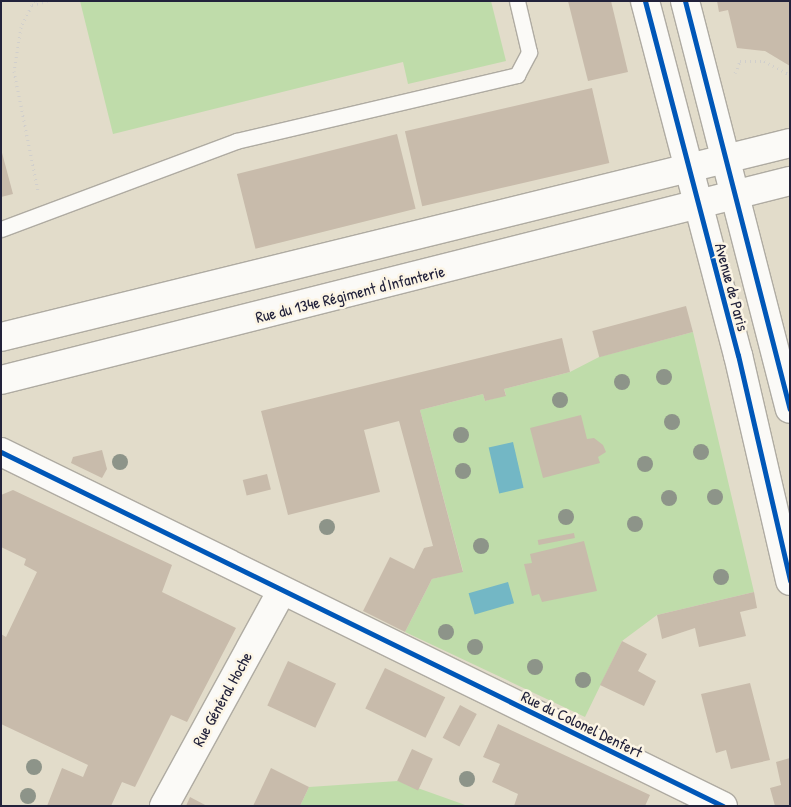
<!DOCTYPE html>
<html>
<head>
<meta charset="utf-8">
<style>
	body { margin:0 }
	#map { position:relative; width:791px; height:807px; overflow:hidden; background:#e2dcca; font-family:"Patrick Hand",sans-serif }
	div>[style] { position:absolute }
	.green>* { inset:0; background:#bfdcaa }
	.water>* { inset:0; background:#73b7c5; transform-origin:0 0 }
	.building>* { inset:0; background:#c8bbab; transform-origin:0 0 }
	.path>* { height:3px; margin-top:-1.5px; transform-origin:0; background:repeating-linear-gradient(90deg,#d1cfcc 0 1px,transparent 0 5px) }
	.roads { filter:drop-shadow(1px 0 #afaba2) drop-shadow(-1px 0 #afaba2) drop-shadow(0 1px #afaba2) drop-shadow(0 -1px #afaba2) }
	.lane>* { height:15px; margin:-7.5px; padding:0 7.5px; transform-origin:7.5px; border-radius:7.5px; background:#fbfaf7 }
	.street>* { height:28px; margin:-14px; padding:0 14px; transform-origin:14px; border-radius:14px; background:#fbfaf7 }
	.secondary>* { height:28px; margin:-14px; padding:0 14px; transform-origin:14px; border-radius:14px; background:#fbfaf7 }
	.primary>* { height:28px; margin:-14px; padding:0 14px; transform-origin:14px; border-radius:14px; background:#fbfaf7 }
	.cycleway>* { height:5px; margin:-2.5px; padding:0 2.5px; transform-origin:2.5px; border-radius:2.5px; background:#0057b8 }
	.trees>* { width:16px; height:16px; margin:-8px; border-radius:50%; background:#8d9489 }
	span { translate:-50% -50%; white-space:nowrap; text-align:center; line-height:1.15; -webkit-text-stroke:5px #fcf5e5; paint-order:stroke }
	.street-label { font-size:16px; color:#22223b }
	.frame { position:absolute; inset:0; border:2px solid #22223b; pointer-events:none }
</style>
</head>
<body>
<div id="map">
	<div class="green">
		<div style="clip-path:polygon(80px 1px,491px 1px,506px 61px,408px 84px,403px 62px,113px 134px)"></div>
		<div style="clip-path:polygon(693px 332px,754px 592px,657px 615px,622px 641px,585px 717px,405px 632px,432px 579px,463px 571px,420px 410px,483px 394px,485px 401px,506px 395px,504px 389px,570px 372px,599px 357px)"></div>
		<div style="clip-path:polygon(398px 781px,468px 806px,300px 806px,309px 787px)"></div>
	</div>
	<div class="water">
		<div style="left:513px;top:442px;width:47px;height:25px;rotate:77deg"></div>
		<div style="left:508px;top:582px;width:22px;height:41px;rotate:74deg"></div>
	</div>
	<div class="building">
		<div style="clip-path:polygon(568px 1px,611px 1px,628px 72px,588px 81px)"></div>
		<div style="clip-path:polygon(717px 1px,790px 1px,790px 66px,765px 51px,737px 48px,728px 10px,719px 12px)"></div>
		<div style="left:592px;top:88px;width:77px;height:192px;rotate:77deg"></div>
		<div style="left:397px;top:134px;width:77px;height:165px;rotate:76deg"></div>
		<div style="clip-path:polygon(1px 149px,13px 194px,1px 197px)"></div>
		<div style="left:686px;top:306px;width:27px;height:97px;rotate:75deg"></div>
		<div style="clip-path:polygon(562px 338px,570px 372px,504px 389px,506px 396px,485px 401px,483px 394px,420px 410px,463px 572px,432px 579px,405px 632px,363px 611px,390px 557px,414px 569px,424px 548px,433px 546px,399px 421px,364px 430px,380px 492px,288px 515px,261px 411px)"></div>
		<div style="clip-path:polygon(581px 415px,587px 439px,594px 438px,603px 445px,606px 452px,598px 457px,600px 463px,543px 478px,530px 428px)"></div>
		<div style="clip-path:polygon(102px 450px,107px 469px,102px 478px,71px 463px,73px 457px)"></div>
		<div style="left:267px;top:474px;width:16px;height:25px;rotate:76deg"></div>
		<div style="clip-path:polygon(13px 490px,172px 565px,162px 592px,236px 628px,187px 722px,171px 715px,135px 787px,122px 782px,111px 806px,47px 806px,62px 768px,83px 777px,88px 765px,1px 724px,1px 634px,6px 637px,37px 572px,24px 565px,26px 559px,1px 547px,1px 495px)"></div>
		<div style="left:574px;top:533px;width:5px;height:37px;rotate:79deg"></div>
		<div style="clip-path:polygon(584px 541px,597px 591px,542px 602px,539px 594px,532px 596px,524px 564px,532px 563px,530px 554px)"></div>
		<div style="clip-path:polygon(754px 592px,757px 608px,740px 612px,746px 636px,699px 647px,695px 628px,662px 639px,657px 615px)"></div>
		<div style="clip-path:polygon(622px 641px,647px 654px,638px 671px,656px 681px,644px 706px,600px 685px)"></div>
		<div style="left:288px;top:661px;width:53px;height:49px;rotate:25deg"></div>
		<div style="left:385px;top:668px;width:67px;height:45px;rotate:26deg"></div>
		<div style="clip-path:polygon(750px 683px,770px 760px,731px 769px,726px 750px,716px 753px,701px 694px)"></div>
		<div style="left:460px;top:705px;width:19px;height:37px;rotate:28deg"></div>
		<div style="clip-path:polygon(498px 724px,650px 795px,645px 806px,514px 806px,518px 794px,492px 782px,500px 764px,483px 757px)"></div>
		<div style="left:412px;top:749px;width:23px;height:35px;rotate:25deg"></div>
		<div style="clip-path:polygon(790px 758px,790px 806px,775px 806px,770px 788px,781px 785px,776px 762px)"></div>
		<div style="clip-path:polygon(271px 768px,309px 787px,300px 806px,253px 806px)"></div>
		<div style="clip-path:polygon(190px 797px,207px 806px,186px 806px)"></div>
	</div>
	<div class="path">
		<div style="left:34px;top:1px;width:29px;rotate:117deg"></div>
		<div style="left:21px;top:27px;width:45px;rotate:99deg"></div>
		<div style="left:14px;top:71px;width:122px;rotate:78.7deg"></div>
		<div style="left:32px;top:5px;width:16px;rotate:-15deg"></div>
		<div style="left:735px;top:73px;width:13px;rotate:-67deg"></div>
		<div style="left:740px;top:61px;width:24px"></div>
		<div style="left:764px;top:61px;width:30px;rotate:28deg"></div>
	</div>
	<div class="roads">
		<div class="lane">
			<div style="left:1px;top:229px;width:251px;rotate:-20.5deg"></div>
			<div style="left:236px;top:141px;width:289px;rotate:-13.2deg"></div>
			<div style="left:517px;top:75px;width:26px;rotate:-62deg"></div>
			<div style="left:529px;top:52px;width:52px;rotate:-103.2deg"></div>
		</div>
		<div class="street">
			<div style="left:1px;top:452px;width:804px;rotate:26.12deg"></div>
			<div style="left:164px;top:806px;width:244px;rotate:-61.3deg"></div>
		</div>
		<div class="secondary">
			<div style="left:645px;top:1px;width:366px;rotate:75.3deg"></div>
			<div style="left:738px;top:355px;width:232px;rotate:77deg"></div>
			<div style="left:685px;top:1px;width:421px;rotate:75.6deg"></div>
		</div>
		<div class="primary">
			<div style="left:1px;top:337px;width:813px;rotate:-13.81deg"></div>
			<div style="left:1px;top:380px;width:814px;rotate:-14.16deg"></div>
		</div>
	</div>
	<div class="cycleway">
		<div style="left:645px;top:1px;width:366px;rotate:75.3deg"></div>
		<div style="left:738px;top:355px;width:232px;rotate:77deg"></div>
		<div style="left:685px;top:1px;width:421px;rotate:75.6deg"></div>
		<div style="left:1px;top:452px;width:804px;rotate:26.12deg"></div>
	</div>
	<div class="trees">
		<div style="left:664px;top:377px"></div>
		<div style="left:622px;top:382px"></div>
		<div style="left:560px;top:400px"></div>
		<div style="left:672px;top:422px"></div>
		<div style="left:461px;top:435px"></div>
		<div style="left:701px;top:452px"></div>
		<div style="left:120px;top:462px"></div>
		<div style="left:645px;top:464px"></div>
		<div style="left:463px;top:471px"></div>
		<div style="left:715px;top:497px"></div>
		<div style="left:669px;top:498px"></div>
		<div style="left:566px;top:517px"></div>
		<div style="left:635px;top:524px"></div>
		<div style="left:327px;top:527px"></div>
		<div style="left:481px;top:546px"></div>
		<div style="left:721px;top:577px"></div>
		<div style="left:446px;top:632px"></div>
		<div style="left:475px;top:647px"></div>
		<div style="left:535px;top:667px"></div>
		<div style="left:583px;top:680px"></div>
		<div style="left:34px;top:767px"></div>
		<div style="left:467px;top:779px"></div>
		<div style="left:28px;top:796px"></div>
	</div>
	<div class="street-label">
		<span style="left:732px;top:287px;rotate:75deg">Avenue de Paris</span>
		<span style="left:350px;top:294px;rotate:-14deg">Rue du 134e Régiment d'Infanterie</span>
		<span style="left:222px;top:699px;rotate:-61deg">Rue Général Hoche</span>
		<span style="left:582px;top:724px;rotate:26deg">Rue du Colonel Denfert</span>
	</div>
	<div class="frame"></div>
</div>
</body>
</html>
